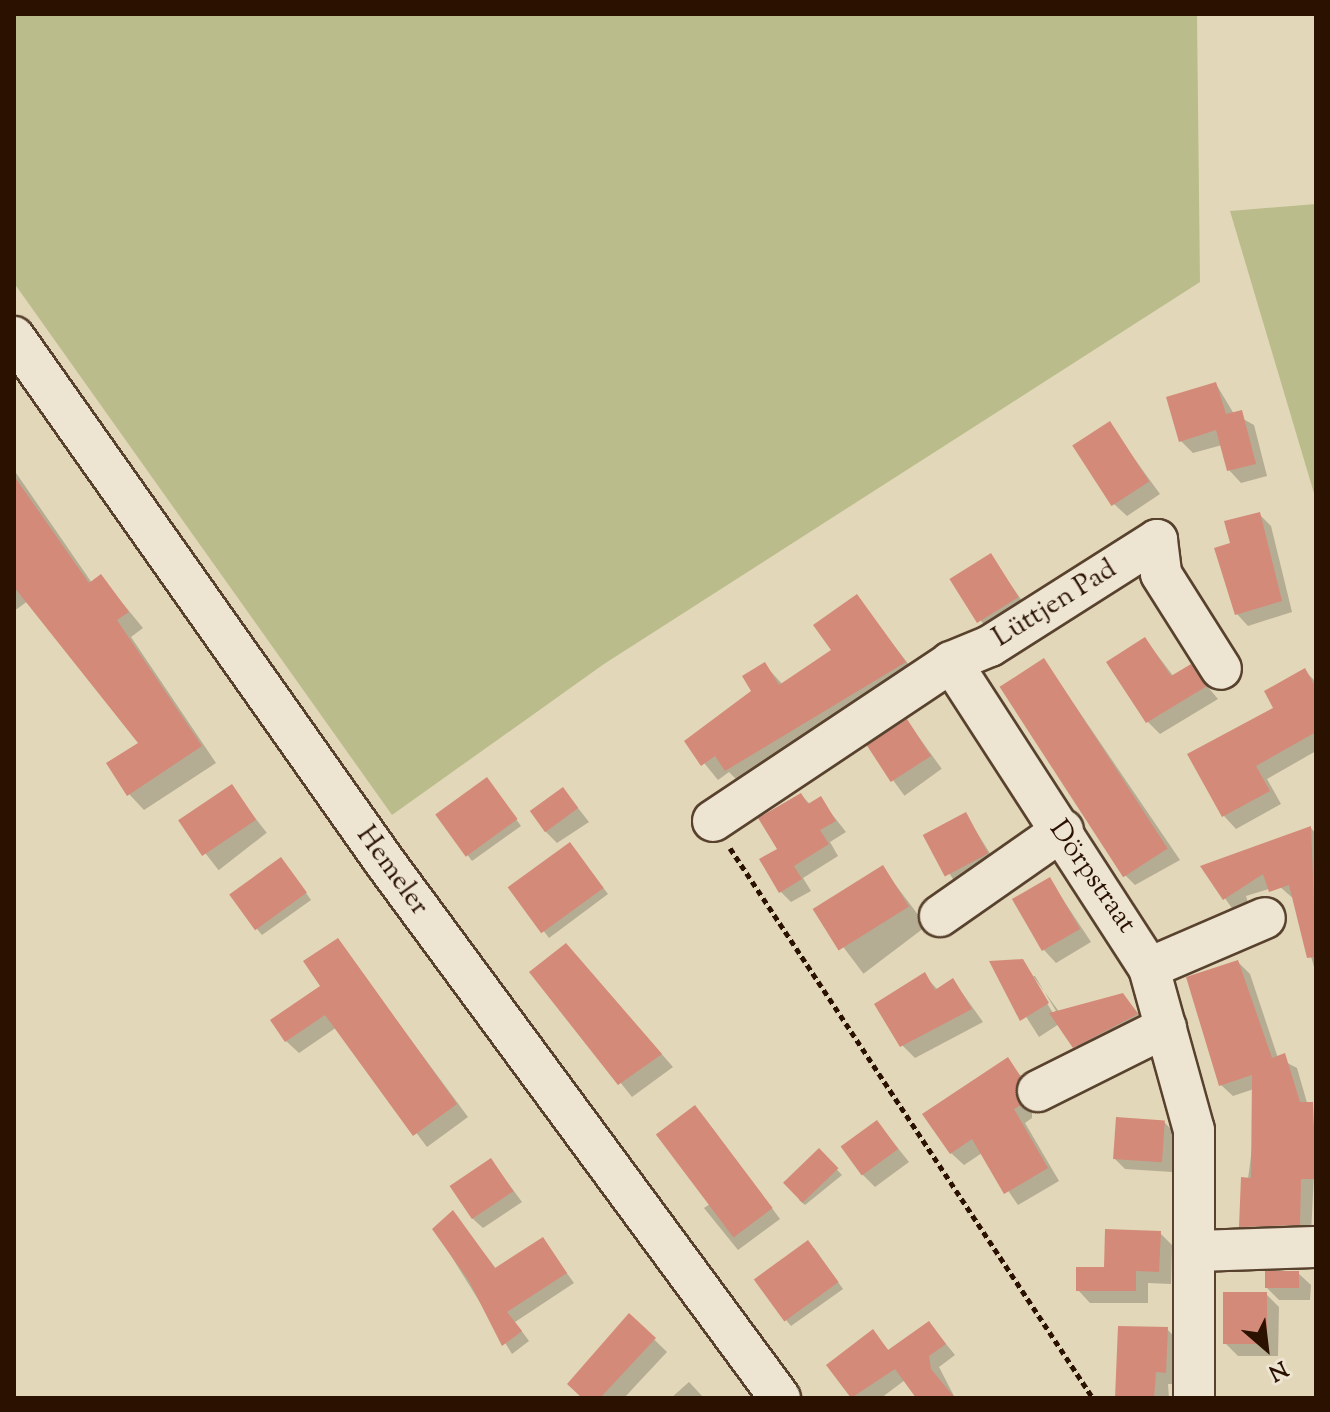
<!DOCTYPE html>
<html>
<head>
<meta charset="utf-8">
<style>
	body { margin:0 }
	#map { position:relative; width:1330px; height:1412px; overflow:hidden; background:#e3d7b9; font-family:"Sorts Mill Goudy",serif }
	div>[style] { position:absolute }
	.green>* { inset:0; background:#babd8b }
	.shadow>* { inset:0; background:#0003; transform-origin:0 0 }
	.building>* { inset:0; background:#d48a78; transform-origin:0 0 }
	.path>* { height:5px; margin-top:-2.5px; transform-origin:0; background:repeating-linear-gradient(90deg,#2a1100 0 6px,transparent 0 10px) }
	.roads { filter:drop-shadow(2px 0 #58422e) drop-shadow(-2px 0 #58422e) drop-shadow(0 2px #58422e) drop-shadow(0 -2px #58422e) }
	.minor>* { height:40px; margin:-20px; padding:0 20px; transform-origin:20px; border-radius:20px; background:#ede5d2 }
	span { translate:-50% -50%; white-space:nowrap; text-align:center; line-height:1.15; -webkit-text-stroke:7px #ede5d2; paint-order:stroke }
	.street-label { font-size:28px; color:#2a1100 }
	.frame { position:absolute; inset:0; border:16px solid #2a1100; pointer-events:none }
	.north { position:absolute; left:1226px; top:1308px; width:80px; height:80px; -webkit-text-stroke:6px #ede5d2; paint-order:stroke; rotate:152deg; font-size:22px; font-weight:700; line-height:32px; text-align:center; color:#2a1100 }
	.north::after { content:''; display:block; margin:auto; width:28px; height:36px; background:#2a1100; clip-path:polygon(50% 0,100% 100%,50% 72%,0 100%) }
</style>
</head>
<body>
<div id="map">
	<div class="green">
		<div style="clip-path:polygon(14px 14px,1197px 14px,1200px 282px,604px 664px,392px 815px,14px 283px)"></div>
		<div style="clip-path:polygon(1316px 204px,1316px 500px,1230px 211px)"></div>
	</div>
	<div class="shadow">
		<div style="clip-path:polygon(1216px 384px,1234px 414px,1254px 425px,1267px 476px,1241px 483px,1229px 470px,1222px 445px,1193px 453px,1181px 441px)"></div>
		<div style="clip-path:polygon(1109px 424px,1160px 494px,1127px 516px,1114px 504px)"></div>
		<div style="clip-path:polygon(14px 470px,92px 583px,101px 577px,143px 628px,131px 637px,216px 763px,144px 810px,129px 794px,141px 743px,28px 601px,14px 611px,14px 588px,22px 582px,14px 583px)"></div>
		<div style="clip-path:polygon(1260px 515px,1271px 526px,1292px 612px,1248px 626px,1237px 614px)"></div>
		<div style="left:990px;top:555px;width:67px;height:45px;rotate:55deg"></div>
		<div style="clip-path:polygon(857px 597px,919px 678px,742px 785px,729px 772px,718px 780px,687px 742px,754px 692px,765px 665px,783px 685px,834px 651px)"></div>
		<div style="clip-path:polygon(1145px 639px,1174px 677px,1191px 667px,1218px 699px,1160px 734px,1147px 721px)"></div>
		<div style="clip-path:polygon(1044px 660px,1180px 860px,1135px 885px,1122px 872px)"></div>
		<div style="clip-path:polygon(1305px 671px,1316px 682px,1316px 751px,1267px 779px,1281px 804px,1236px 829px,1224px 816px,1276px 708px)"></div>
		<div style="left:907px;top:721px;width:59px;height:46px;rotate:54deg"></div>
		<div style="clip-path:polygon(492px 786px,521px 826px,472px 861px,438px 815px)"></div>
		<div style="left:231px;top:787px;width:58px;height:61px;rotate:52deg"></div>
		<div style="clip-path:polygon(563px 789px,589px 822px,557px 843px,545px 831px)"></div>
		<div style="clip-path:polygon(801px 795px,810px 804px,820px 799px,846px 832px,830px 842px,838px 856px,803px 878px,811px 891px,791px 902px,780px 891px,779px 850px)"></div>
		<div style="left:966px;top:815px;width:62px;height:45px;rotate:58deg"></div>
		<div style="clip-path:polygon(1311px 828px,1316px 834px,1316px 974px,1295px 900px,1279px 886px,1246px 896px,1252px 916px,1241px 921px,1203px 867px)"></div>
		<div style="clip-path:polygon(576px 851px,608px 894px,549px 938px,511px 888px)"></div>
		<div style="clip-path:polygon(287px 866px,311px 900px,262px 935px,257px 929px)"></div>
		<div style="left:882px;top:867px;width:74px;height:79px;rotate:53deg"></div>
		<div style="clip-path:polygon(1050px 880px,1091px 942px,1056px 963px,1044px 950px)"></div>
		<div style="clip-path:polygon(337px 940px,468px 1117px,427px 1147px,337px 1027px,299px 1053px,286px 1041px,323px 986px)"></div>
		<div style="clip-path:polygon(578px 958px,673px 1067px,632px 1097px,532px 972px)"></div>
		<div style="clip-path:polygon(evenodd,1022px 961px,1060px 1013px,1123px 995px,1154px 1032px,1092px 1064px,1059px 1024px,1039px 1037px,992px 963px,1022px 961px,1030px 976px,1035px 976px,1056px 1011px,1053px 1013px,1030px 976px)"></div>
		<div style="clip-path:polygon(1238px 962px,1250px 974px,1278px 1058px,1297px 1068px,1308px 1106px,1254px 1089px,1233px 1096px,1221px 1085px)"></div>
		<div style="clip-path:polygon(924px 975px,938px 990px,953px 980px,983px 1022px,915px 1058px,902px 1045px)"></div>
		<div style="clip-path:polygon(1008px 1060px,1032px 1091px,1032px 1118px,1025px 1123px,1059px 1181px,1018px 1205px,982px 1153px,964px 1165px,951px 1153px)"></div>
		<div style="clip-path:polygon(704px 1117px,780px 1219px,738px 1250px,704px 1208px,710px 1204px)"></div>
		<div style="clip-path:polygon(877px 1122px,909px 1162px,875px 1187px,862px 1174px)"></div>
		<div style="clip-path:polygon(1164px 1122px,1175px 1133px,1172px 1172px,1125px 1169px,1114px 1158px)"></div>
		<div style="clip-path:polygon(1316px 1131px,1311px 1235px,1253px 1237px,1242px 1226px,1253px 1140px)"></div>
		<div style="clip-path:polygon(819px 1151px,842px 1175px,805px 1205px,799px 1200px)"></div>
		<div style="clip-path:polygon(491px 1160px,522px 1202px,483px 1228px,472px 1218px)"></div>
		<div style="clip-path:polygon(453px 1213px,497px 1270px,543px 1240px,574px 1283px,515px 1322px,529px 1341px,512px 1354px,435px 1230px)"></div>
		<div style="clip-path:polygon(1160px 1233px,1172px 1245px,1171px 1284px,1148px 1283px,1148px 1303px,1090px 1303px,1078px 1290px)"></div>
		<div style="clip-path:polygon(814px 1248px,843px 1289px,791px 1326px,786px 1320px)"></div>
		<div style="clip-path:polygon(1298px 1273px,1311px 1285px,1310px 1300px,1279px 1300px,1267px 1288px)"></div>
		<div style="clip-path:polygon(1266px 1294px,1279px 1307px,1278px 1356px,1238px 1356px,1225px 1343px)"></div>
		<div style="clip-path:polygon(630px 1316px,667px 1352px,624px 1398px,584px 1398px)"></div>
		<div style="clip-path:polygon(929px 1323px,955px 1355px,939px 1367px,955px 1398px,918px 1398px,905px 1380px,881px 1398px,854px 1398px,829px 1366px,873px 1332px,890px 1352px)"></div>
		<div style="clip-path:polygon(1167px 1329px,1179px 1342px,1178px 1384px,1168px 1384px,1169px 1398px,1118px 1398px)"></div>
		<div style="clip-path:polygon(689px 1382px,704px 1398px,671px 1398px)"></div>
	</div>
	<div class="building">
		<div style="clip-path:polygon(1216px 382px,1226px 414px,1242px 410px,1256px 464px,1227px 471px,1216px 430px,1179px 442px,1166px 397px)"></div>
		<div style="left:1110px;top:421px;width:72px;height:45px;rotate:57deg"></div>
		<div style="clip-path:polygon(14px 476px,89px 583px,101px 574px,129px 612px,117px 620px,202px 746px,127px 796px,106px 763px,138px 743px,14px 587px)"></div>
		<div style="clip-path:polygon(1260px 512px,1282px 601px,1235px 615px,1214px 548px,1230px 543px,1224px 521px)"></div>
		<div style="left:991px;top:553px;width:52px;height:49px;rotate:58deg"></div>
		<div style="clip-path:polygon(857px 594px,906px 662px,725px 771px,715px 756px,701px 766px,684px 741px,751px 691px,742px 676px,765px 662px,779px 685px,831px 650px,813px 625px)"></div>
		<div style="clip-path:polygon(1145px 637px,1171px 676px,1191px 664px,1207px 686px,1146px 723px,1106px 662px)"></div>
		<div style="left:1044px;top:658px;width:227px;height:53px;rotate:57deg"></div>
		<div style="clip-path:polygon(1305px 668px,1316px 688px,1316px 732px,1256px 766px,1270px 791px,1222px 817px,1187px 754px,1273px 708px,1264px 691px)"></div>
		<div style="left:907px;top:719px;width:44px;height:48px;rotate:57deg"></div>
		<div style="left:487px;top:777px;width:52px;height:64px;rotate:54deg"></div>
		<div style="left:232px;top:784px;width:43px;height:65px;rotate:56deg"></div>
		<div style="left:563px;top:787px;width:26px;height:41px;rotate:54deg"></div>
		<div style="clip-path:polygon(801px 793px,808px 804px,821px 796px,836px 821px,820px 830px,829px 844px,794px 866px,802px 879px,779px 893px,759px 859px,777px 849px,758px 818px)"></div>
		<div style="left:966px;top:812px;width:47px;height:49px;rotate:62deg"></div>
		<div style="clip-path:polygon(1311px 826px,1316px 957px,1307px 958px,1289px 885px,1269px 892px,1263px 874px,1223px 900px,1200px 866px)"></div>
		<div style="left:570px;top:842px;width:57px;height:77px;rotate:54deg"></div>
		<div style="left:281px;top:857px;width:44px;height:64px;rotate:54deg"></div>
		<div style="left:883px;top:865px;width:49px;height:83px;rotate:58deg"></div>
		<div style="left:1050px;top:877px;width:60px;height:44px;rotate:60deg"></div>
		<div style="clip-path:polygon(338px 938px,457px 1104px,413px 1136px,325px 1015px,285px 1042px,270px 1020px,320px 986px,303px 961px)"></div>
		<div style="clip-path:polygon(566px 943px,662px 1054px,618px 1085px,529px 972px)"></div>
		<div style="clip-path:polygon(1023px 959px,1049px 1003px,1020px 1021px,989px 961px)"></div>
		<div style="clip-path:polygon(1238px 960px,1272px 1058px,1285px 1053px,1300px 1102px,1313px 1102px,1316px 1179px,1301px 1179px,1300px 1225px,1239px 1227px,1241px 1177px,1251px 1178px,1252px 1075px,1219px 1086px,1186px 977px)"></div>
		<div style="clip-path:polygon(925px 972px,935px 990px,953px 978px,972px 1009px,900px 1047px,874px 1004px)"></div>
		<div style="clip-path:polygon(1123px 993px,1138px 1014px,1073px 1048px,1049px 1013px)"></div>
		<div style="clip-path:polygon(1008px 1057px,1021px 1077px,1021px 1105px,1014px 1109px,1048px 1168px,1004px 1194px,972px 1139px,950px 1154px,922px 1114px)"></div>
		<div style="left:695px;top:1105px;width:129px;height:49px;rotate:53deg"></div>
		<div style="left:1116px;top:1117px;width:49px;height:42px;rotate:4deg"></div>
		<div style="left:877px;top:1120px;width:36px;height:45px;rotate:54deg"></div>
		<div style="left:819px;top:1148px;width:28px;height:50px;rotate:46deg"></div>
		<div style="left:491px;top:1158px;width:40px;height:50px;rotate:56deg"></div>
		<div style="clip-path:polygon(453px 1210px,495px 1268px,543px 1237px,567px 1273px,507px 1312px,522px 1331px,502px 1346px,469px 1281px,432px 1229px)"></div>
		<div style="clip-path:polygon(1105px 1229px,1161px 1231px,1159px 1272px,1136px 1271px,1136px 1291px,1076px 1291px,1076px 1267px,1104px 1267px)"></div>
		<div style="left:808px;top:1240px;width:52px;height:67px;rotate:54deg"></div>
		<div style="left:1299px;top:1271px;width:17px;height:34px;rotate:90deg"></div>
		<div style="left:1223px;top:1292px;width:44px;height:52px"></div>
		<div style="clip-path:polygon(629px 1313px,656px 1338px,600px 1398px,582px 1398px,567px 1384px)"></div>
		<div style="clip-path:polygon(929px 1321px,946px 1344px,929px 1356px,931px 1369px,955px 1398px,916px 1398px,895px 1369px,851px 1398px,826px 1365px,873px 1329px,888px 1350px)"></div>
		<div style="clip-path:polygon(1118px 1326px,1168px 1327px,1166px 1373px,1156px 1372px,1154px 1398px,1115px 1398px)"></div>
	</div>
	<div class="path">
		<div style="left:730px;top:848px;width:659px;rotate:56.58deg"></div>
	</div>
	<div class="roads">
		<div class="minor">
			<div style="left:14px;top:337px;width:641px;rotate:54.77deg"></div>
			<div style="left:384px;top:861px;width:667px;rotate:53.59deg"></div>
			<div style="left:951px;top:662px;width:364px;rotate:57.1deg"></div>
			<div style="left:1149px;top:968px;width:168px;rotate:74.5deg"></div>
			<div style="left:1194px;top:1130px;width:268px;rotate:90deg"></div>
			<div style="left:713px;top:821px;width:286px;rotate:-33.7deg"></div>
			<div style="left:951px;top:662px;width:42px;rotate:-22.3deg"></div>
			<div style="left:990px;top:646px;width:198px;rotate:-32.4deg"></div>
			<div style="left:1157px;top:540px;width:34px;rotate:83deg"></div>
			<div style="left:1161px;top:574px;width:112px;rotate:57.7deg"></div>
			<div style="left:940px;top:916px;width:150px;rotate:-35deg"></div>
			<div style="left:1149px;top:968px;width:126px;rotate:-23.3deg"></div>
			<div style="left:1038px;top:1091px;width:143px;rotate:-26.6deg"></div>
			<div style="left:1196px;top:1251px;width:120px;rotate:-1.9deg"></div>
		</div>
	</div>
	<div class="street-label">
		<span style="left:1055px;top:604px;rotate:-32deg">Lüttjen Pad</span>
		<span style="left:392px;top:871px;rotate:54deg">Hemeler</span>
		<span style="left:1092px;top:877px;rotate:55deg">Dörpstraat</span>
	</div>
	<div class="frame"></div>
	<div class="north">N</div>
</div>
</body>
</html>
